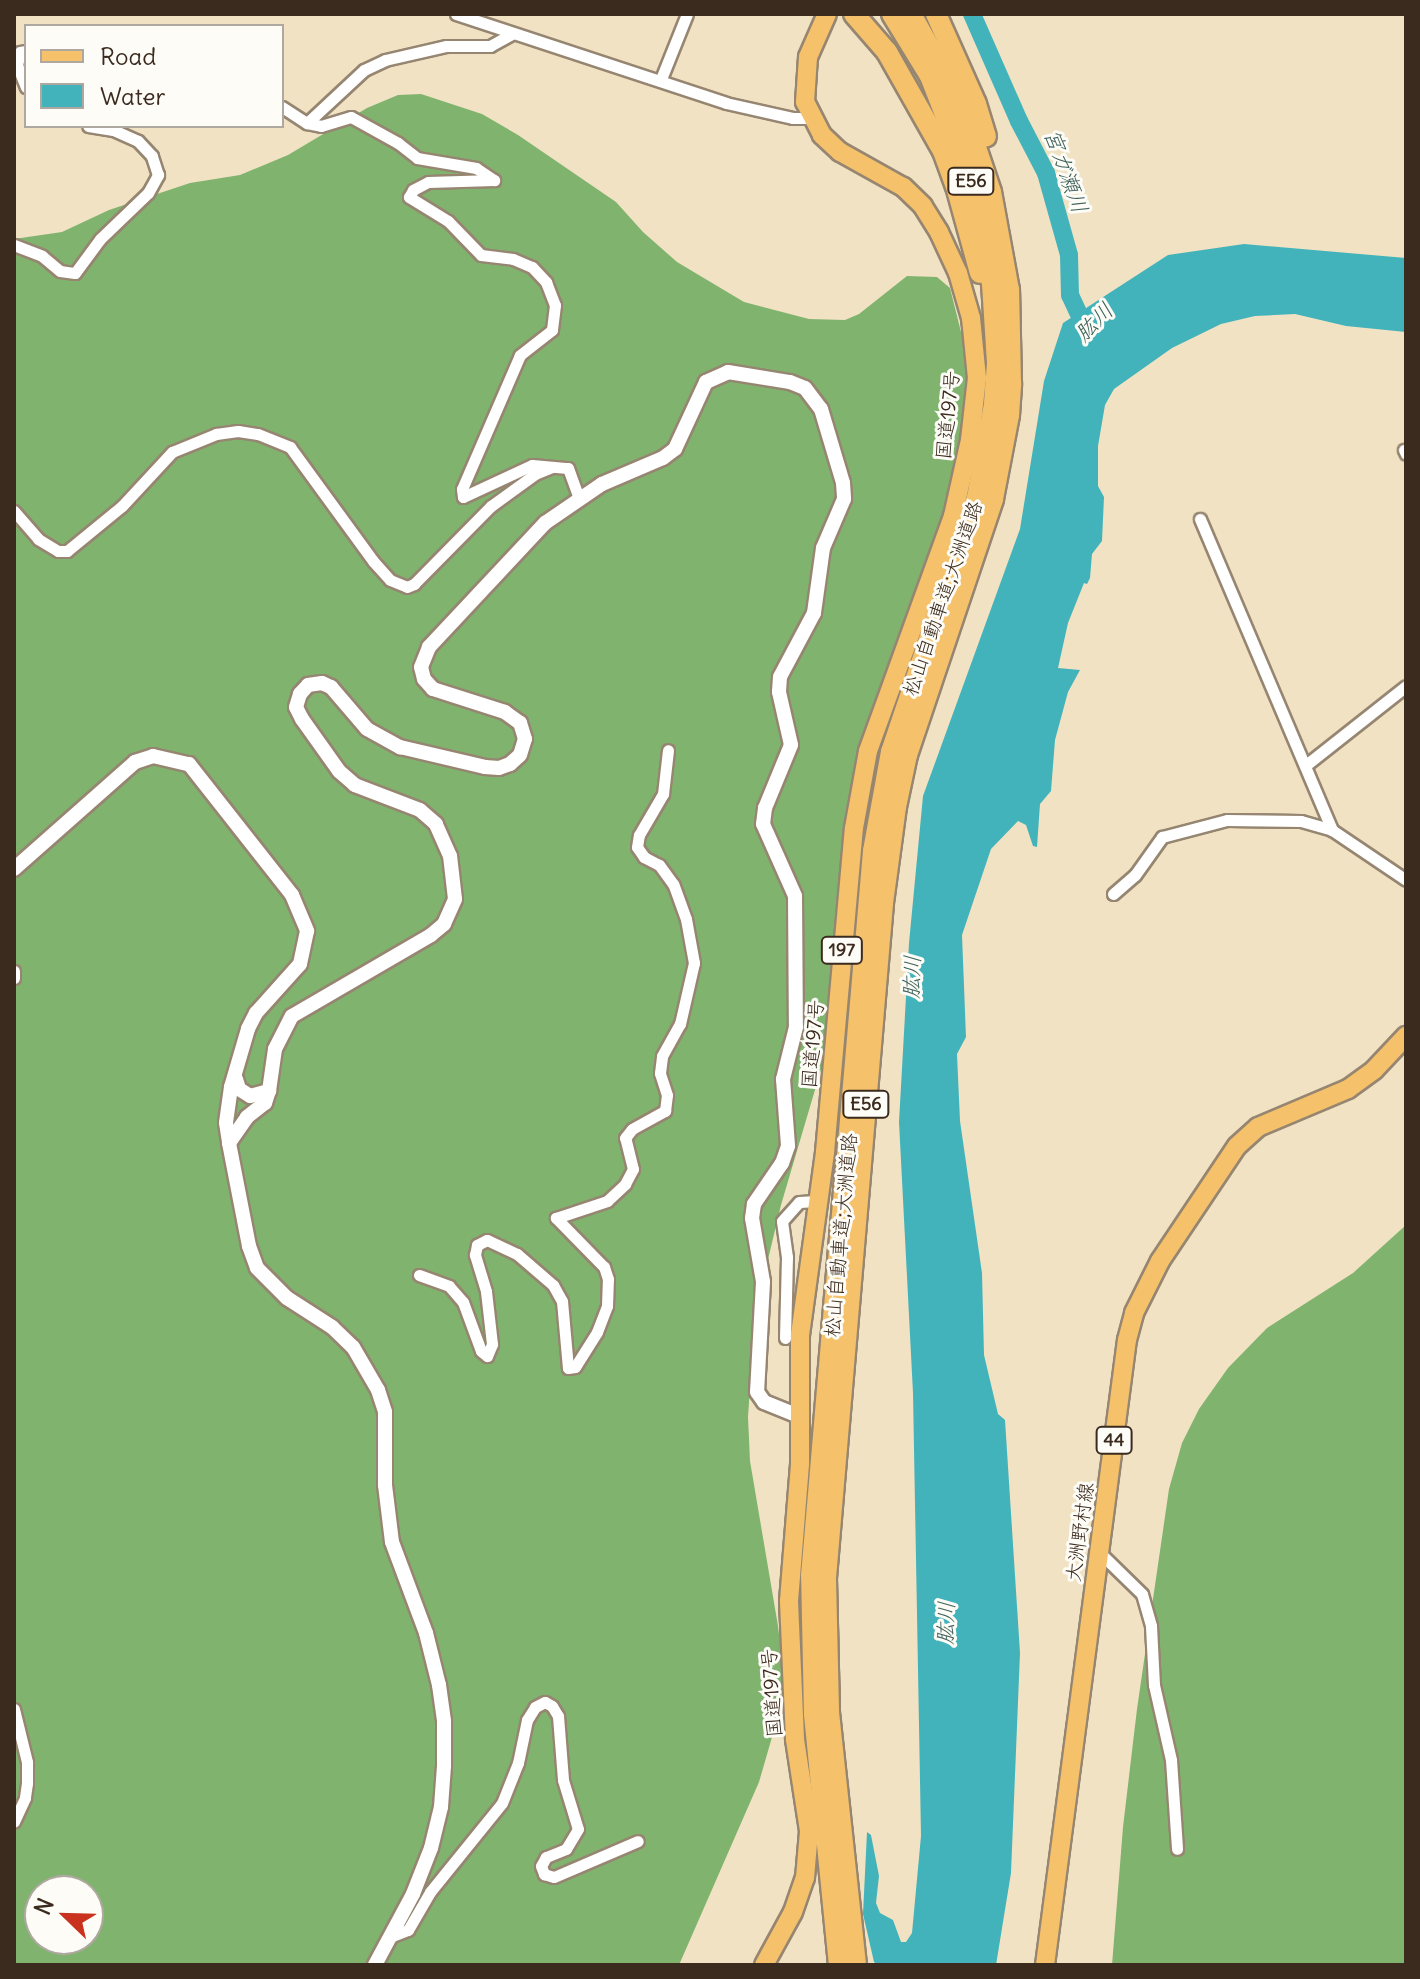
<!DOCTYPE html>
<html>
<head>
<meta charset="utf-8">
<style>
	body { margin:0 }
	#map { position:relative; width:1420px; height:1979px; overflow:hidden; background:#f1e2c4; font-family:Delius,"Klee One",sans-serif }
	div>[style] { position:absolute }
	.forest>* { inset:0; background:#80b36e }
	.water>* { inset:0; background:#42b3ba }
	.river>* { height:18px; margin:-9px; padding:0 9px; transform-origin:9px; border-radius:9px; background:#42b3ba }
	.roads { filter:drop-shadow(2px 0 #968671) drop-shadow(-2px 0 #968671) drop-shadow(0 2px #968671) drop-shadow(0 -2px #968671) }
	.minor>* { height:11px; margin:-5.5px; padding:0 5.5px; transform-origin:5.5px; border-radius:5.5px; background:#fff }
	.tertiary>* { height:14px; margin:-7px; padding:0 7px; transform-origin:7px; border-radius:7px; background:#fff }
	.primary>* { height:18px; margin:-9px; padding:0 9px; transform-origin:9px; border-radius:9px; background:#f5c16b }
	.trunk>* { height:18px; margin:-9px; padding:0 9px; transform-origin:9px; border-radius:9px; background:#f5c16b }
	.motorway>* { height:20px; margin:-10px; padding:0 10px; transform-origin:10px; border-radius:10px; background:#f5c16b }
	span { translate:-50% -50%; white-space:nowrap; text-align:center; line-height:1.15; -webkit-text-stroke:6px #fdfcf7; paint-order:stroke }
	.shield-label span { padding:2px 6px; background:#fdfcf7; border:2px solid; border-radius:6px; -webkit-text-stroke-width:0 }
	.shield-label { font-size:18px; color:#3b2a1e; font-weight:700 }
	.street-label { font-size:20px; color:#3b2a1e }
	.water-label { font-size:22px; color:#3e615c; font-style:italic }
	.frame { position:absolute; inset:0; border:16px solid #3b2a1e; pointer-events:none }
	.legend { position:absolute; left:24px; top:24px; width:260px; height:104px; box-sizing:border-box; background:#fdfcf7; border:2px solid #afa8a0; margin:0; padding:10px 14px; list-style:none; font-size:24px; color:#3b2a1e }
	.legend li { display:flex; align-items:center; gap:16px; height:40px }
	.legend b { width:40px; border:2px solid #afa8a0 }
	.north { position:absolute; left:24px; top:1875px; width:80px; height:80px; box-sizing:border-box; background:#fdfcf7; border:2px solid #afa8a0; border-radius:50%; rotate:293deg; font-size:22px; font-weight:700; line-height:32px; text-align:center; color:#3b2a1e }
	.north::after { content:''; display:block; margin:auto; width:28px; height:36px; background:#c8321e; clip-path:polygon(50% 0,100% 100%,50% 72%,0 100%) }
</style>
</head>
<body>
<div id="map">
	<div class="forest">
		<div style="clip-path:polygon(evenodd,421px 94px,482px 114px,518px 135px,616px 202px,643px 232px,677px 262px,744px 302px,809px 319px,845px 320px,859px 314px,907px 276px,937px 277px,950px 288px,964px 344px,971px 393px,927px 611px,906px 673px,870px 757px,835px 1022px,781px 1205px,755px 1314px,748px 1417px,750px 1461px,778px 1626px,783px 1669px,781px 1706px,759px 1782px,679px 1965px,14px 1965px,14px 239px,62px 232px,109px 210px,190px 183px,240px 175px,288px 155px,367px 108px,398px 95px,421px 94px,40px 1891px,88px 1891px,88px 1939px,40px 1939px,40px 1891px)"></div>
		<div style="clip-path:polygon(1406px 1225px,1406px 1965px,1112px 1965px,1123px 1827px,1137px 1709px,1169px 1489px,1182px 1443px,1199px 1409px,1228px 1368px,1267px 1328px,1353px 1273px)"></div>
	</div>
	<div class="water">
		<div style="clip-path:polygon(1244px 244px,1406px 258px,1406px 332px,1346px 326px,1295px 314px,1255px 316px,1221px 324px,1172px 348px,1114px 389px,1105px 405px,1098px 446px,1098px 486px,1104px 497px,1102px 541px,1092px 554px,1090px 578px,1087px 584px,1084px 583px,1068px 623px,1058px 668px,1080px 670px,1068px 692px,1055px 740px,1051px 791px,1040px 804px,1037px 847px,1033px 846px,1026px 825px,1018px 821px,991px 849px,962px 935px,966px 1037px,957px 1054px,960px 1121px,982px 1273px,984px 1355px,998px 1414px,1005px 1420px,1020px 1653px,1011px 1873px,996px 1965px,878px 1965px,874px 1962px,863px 1914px,867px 1832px,871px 1835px,879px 1876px,876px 1903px,880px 1913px,893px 1920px,901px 1942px,906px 1942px,912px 1933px,921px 1836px,913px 1393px,899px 1122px,909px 943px,923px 796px,1020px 529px,1044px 381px,1063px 323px,1168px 255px)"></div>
	</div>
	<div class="river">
		<div style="left:972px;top:14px;width:117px;rotate:66.3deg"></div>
		<div style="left:1019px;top:121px;width:59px;rotate:62.6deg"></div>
		<div style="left:1046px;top:173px;width:85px;rotate:74.3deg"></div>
		<div style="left:1069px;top:255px;width:40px;rotate:88.6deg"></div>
		<div style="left:1070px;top:295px;width:45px;rotate:65.1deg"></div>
	</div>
	<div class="roads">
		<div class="minor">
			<div style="left:456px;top:14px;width:284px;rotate:18.2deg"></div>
			<div style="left:726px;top:103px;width:69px;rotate:12.6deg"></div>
			<div style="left:793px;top:118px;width:19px"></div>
			<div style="left:26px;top:51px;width:6px;rotate:171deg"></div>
			<div style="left:20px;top:52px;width:13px;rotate:103deg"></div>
			<div style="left:17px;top:65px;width:24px;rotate:68deg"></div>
			<div style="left:661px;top:79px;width:70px;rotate:-68.2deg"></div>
			<div style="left:282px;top:107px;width:30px;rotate:33deg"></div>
			<div style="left:307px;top:123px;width:14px;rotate:12deg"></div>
			<div style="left:321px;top:126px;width:31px;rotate:-17deg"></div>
			<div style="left:351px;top:117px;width:54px;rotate:29deg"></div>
			<div style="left:398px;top:143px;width:24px;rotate:38deg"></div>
			<div style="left:417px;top:158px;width:60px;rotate:9.6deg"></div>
			<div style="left:476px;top:168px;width:22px;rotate:34deg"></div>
			<div style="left:494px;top:180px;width:66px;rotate:178.3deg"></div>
			<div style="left:428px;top:182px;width:17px;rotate:152deg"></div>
			<div style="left:413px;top:190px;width:8px;rotate:120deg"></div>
			<div style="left:409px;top:197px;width:46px;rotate:31.6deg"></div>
			<div style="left:448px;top:221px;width:47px;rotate:45.9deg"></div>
			<div style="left:481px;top:255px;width:32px;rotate:7deg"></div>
			<div style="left:513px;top:259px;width:21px;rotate:23deg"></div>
			<div style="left:532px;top:267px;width:21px;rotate:47deg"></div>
			<div style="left:546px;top:282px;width:25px;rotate:69deg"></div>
			<div style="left:555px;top:305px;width:25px;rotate:97deg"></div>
			<div style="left:552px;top:330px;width:41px;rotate:142deg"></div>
			<div style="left:520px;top:355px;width:146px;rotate:113.4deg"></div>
			<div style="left:462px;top:489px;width:8px;rotate:83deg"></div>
			<div style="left:463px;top:497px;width:76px;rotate:-24.9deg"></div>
			<div style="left:532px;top:465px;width:36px;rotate:5deg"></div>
			<div style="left:568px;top:468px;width:33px;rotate:70deg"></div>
			<div style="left:307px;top:123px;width:78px;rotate:-42.9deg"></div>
			<div style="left:364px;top:70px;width:23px;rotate:-25deg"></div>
			<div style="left:385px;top:60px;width:63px;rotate:-12.9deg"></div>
			<div style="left:446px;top:46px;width:44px"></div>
			<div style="left:490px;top:46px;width:26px;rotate:-29deg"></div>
			<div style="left:14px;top:245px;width:30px;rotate:21deg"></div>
			<div style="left:42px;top:256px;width:23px;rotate:40deg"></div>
			<div style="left:60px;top:271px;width:15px;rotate:8deg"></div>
			<div style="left:75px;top:273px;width:42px;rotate:-53.7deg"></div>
			<div style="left:100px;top:239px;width:66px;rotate:-43.8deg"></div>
			<div style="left:148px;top:193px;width:21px;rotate:-61deg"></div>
			<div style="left:158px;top:175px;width:20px;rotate:-108deg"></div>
			<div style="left:152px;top:156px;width:21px;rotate:-133deg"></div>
			<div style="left:138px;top:141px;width:27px;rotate:-156deg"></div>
			<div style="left:113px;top:130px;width:25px;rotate:-171deg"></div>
			<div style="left:1404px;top:450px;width:4px;rotate:63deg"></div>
			<div style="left:14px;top:511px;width:37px;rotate:49deg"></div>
			<div style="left:38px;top:539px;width:23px;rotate:31deg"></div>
			<div style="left:58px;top:551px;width:9px"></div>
			<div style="left:67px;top:551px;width:71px;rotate:-39.3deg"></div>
			<div style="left:122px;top:506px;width:74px;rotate:-47.2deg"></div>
			<div style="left:172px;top:452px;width:48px;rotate:-22.2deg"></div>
			<div style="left:216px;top:434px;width:22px;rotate:-8deg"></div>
			<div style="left:238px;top:431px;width:20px;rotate:9deg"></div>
			<div style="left:258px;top:434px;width:35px;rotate:22deg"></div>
			<div style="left:290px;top:447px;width:141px;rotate:53.9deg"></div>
			<div style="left:373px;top:561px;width:25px;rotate:48deg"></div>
			<div style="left:390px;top:580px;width:18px;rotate:22deg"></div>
			<div style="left:407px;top:587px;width:8px;rotate:-23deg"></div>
			<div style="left:414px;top:584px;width:110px;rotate:-45.4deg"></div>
			<div style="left:491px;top:506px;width:54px;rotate:-36deg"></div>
			<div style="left:535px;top:474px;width:18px;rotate:-22deg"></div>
			<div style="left:1200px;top:519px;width:338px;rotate:67deg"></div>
			<div style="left:1306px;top:765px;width:127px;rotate:-38.3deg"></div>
			<div style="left:1113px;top:894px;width:29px;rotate:-41deg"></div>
			<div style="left:1135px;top:875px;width:47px;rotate:-54.6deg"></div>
			<div style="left:1162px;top:837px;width:67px;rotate:-14.7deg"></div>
			<div style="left:1227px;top:820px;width:74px;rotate:0.8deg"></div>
			<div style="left:1301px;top:821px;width:32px;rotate:16deg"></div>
			<div style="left:1332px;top:830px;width:89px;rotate:34deg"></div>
			<div style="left:14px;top:971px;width:7px;rotate:90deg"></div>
			<div style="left:419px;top:1275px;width:32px;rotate:20deg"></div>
			<div style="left:449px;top:1286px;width:21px;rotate:49deg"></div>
			<div style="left:463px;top:1302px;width:52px;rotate:69.8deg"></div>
			<div style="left:481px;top:1351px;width:8px;rotate:40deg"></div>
			<div style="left:487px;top:1356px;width:13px;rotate:-67deg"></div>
			<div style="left:492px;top:1344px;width:53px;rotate:-96.5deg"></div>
			<div style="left:486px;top:1291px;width:38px;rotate:-107deg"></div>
			<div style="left:475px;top:1255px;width:10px;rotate:-79deg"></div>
			<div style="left:477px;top:1245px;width:11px;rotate:-27deg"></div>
			<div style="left:487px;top:1240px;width:33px;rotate:25deg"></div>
			<div style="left:517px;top:1254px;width:48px;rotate:40.7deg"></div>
			<div style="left:553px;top:1285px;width:18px;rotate:61deg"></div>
			<div style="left:562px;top:1301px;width:67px;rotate:84.9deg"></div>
			<div style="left:568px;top:1368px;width:7px;rotate:-8deg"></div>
			<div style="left:575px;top:1367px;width:41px;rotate:-57.8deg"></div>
			<div style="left:597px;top:1332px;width:28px;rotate:-69deg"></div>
			<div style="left:607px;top:1306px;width:27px;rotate:-88deg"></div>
			<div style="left:608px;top:1279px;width:13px;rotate:-108deg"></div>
			<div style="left:604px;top:1267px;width:69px;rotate:-134.4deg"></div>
			<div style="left:556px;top:1218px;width:54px;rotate:-18.4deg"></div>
			<div style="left:607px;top:1201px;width:25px;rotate:-43deg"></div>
			<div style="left:625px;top:1184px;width:17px;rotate:-62deg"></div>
			<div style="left:633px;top:1169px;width:32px;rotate:-104deg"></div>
			<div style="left:625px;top:1138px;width:11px;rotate:-52deg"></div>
			<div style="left:632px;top:1129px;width:38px;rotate:-29deg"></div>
			<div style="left:665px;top:1111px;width:16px;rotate:-83deg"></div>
			<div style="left:667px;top:1095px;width:23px;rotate:-108deg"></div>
			<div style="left:660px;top:1073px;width:17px;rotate:-83deg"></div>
			<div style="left:662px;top:1056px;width:37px;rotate:-61deg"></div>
			<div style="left:680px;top:1024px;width:63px;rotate:-77.1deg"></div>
			<div style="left:694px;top:963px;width:45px;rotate:-100.3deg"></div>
			<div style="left:686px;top:919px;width:37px;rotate:-110deg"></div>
			<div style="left:673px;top:884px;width:24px;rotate:-126deg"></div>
			<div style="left:659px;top:865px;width:17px;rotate:-152deg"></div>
			<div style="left:644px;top:857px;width:12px;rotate:-125deg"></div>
			<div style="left:637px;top:847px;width:12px;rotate:-81deg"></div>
			<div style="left:639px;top:835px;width:48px;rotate:-59.7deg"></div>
			<div style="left:663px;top:794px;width:44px;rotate:-83.5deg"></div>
			<div style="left:785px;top:1338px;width:81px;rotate:-88.6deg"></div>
			<div style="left:787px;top:1257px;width:36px;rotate:-98deg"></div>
			<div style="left:782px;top:1221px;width:25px;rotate:-48deg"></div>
			<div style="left:799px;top:1202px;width:18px;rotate:-3deg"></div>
			<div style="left:1099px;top:1552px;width:60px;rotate:44.3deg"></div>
			<div style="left:1142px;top:1594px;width:33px;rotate:74deg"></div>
			<div style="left:1151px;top:1626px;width:59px;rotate:87.1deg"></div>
			<div style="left:1154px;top:1685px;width:77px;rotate:77.2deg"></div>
			<div style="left:1171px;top:1760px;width:89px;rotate:86.1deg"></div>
			<div style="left:14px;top:1709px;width:55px;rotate:76.2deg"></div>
			<div style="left:27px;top:1762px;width:21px;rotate:90deg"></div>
			<div style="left:27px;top:1783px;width:15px;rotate:98deg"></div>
			<div style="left:25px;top:1798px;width:26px;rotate:115deg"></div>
			<div style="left:392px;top:1936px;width:17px;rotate:-21deg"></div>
			<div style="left:408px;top:1930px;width:44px;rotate:-59.9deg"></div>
			<div style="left:430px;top:1892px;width:114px;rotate:-51deg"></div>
			<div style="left:502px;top:1803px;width:43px;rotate:-68.2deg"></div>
			<div style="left:518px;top:1763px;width:44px;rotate:-78.2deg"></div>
			<div style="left:527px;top:1720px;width:15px;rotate:-58deg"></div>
			<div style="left:535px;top:1707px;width:11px;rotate:-27deg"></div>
			<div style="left:545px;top:1702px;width:8px;rotate:30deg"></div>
			<div style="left:552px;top:1706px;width:12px;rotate:59deg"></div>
			<div style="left:558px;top:1716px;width:64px;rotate:85.5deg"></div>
			<div style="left:563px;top:1780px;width:51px;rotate:73deg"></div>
			<div style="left:578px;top:1829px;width:23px;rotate:121deg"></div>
			<div style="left:566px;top:1849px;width:22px;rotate:158deg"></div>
			<div style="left:546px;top:1857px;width:10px;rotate:119deg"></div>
			<div style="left:541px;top:1866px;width:9px;rotate:69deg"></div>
			<div style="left:544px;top:1874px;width:10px;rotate:17deg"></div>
			<div style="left:554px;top:1877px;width:91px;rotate:-23.2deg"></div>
		</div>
		<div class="tertiary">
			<div style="left:14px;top:869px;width:162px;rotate:-41.5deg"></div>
			<div style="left:135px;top:762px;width:19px;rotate:-18deg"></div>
			<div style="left:153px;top:756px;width:37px;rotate:13deg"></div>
			<div style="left:189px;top:764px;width:167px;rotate:51.8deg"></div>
			<div style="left:292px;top:895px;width:39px;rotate:67deg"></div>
			<div style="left:307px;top:931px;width:34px;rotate:102deg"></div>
			<div style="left:300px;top:964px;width:66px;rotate:131.9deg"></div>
			<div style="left:256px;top:1013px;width:18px;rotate:117deg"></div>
			<div style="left:248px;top:1029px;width:60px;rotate:106.3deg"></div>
			<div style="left:231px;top:1087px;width:36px;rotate:98deg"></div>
			<div style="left:226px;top:1123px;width:20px;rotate:81deg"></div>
			<div style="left:229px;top:1143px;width:32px;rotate:-55deg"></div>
			<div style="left:247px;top:1117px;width:23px;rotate:-38deg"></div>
			<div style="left:265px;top:1103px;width:13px;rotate:-72deg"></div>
			<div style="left:236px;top:1079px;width:10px;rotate:73deg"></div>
			<div style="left:239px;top:1089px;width:13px;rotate:32deg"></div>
			<div style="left:250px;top:1096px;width:20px;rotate:-15deg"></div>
			<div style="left:269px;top:1091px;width:42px;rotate:-81.9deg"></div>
			<div style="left:275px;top:1049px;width:37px;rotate:-63deg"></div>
			<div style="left:292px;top:1016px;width:161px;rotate:-30.2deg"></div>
			<div style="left:431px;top:935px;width:17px;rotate:-40deg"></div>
			<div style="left:444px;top:924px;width:27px;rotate:-66deg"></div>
			<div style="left:455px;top:899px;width:43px;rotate:-96.6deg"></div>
			<div style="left:450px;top:856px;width:35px;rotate:-114deg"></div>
			<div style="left:436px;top:824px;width:21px;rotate:-139deg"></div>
			<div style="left:420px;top:810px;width:70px;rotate:-159deg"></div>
			<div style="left:355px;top:785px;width:21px;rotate:-139deg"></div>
			<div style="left:339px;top:771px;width:64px;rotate:-125.4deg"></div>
			<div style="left:302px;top:719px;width:13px;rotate:-117deg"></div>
			<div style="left:296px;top:707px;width:14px;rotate:-73deg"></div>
			<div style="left:300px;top:694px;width:12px;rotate:-48deg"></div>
			<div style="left:308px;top:685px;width:14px;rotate:-8deg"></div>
			<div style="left:322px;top:683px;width:10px;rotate:24deg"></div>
			<div style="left:331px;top:687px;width:55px;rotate:49.4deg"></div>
			<div style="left:367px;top:729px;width:38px;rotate:29deg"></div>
			<div style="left:400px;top:747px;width:87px;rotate:13.2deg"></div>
			<div style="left:485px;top:767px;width:14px;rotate:4deg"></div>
			<div style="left:499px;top:768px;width:12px;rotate:-20deg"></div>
			<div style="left:510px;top:764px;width:13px;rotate:-42deg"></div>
			<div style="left:520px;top:755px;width:17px;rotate:-73deg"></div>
			<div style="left:525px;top:739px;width:17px;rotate:-107deg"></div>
			<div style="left:520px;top:723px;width:19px;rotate:-144deg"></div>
			<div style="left:505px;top:712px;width:76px;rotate:-162.3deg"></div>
			<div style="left:433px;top:689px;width:13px;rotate:-132deg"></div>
			<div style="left:424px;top:679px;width:12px;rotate:-104deg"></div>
			<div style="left:421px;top:667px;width:22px;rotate:-68deg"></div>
			<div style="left:429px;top:647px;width:170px;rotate:-46.9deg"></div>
			<div style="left:545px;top:523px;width:69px;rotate:-34.4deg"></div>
			<div style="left:602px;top:484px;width:66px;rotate:-23.1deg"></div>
			<div style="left:663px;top:458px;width:15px;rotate:-37deg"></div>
			<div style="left:675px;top:449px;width:74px;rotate:-65.2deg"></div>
			<div style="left:706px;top:382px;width:24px;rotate:-24deg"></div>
			<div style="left:728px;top:372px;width:63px;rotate:9.2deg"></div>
			<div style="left:790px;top:382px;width:16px;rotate:22deg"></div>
			<div style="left:805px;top:388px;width:26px;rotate:53deg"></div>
			<div style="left:821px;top:409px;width:77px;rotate:73.4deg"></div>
			<div style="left:843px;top:483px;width:16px;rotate:86deg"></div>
			<div style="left:844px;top:499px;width:53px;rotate:113.2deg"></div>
			<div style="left:823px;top:548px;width:66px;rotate:97.9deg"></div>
			<div style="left:814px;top:613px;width:72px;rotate:118deg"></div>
			<div style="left:780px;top:677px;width:15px;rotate:94deg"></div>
			<div style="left:779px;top:692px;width:54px;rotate:77.2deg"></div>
			<div style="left:791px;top:745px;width:68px;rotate:112.4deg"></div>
			<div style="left:765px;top:808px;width:16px;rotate:97deg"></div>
			<div style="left:763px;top:824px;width:79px;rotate:66deg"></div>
			<div style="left:795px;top:896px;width:131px;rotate:89.6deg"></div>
			<div style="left:796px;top:1027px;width:54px;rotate:104deg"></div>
			<div style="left:783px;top:1079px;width:67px;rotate:85.7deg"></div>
			<div style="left:788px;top:1146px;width:18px;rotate:109deg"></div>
			<div style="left:782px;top:1163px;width:50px;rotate:124.3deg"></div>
			<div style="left:754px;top:1204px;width:14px;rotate:98deg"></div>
			<div style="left:752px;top:1218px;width:65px;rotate:80.2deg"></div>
			<div style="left:763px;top:1282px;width:110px;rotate:93.1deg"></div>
			<div style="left:757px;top:1392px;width:12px;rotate:55deg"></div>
			<div style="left:764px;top:1402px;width:40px;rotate:22deg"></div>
			<div style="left:229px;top:1143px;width:105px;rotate:79deg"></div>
			<div style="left:249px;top:1246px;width:23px;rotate:70deg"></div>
			<div style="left:257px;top:1268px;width:42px;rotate:45deg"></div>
			<div style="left:287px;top:1298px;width:54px;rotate:32.8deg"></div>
			<div style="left:332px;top:1327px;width:29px;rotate:44deg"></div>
			<div style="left:353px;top:1347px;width:50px;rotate:59.8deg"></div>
			<div style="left:378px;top:1390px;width:23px;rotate:72deg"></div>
			<div style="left:385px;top:1412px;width:73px;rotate:90deg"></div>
			<div style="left:385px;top:1485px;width:57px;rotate:83deg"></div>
			<div style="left:392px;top:1542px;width:97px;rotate:69.5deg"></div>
			<div style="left:426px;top:1633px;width:54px;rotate:76deg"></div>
			<div style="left:439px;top:1685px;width:36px;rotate:82deg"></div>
			<div style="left:444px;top:1721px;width:45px;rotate:90deg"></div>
			<div style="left:444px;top:1766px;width:41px;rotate:94.2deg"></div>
			<div style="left:441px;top:1807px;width:42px;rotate:103.7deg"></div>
			<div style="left:431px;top:1848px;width:49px;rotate:111.4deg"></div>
			<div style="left:413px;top:1894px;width:81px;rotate:118.2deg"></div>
		</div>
		<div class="primary">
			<div style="left:1045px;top:1965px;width:630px;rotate:-82.53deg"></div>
			<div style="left:1127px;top:1340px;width:28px;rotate:-75deg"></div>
			<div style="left:1134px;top:1313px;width:58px;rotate:-63.4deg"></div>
			<div style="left:1160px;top:1261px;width:138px;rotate:-56.2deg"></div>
			<div style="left:1237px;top:1146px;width:28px;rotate:-42deg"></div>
			<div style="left:1258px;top:1127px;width:98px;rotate:-22.9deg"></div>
			<div style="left:1348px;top:1089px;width:32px;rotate:-36deg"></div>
			<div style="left:1374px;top:1070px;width:47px;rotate:-46.7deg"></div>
		</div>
		<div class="trunk">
			<div style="left:764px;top:1965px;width:60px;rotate:-61.3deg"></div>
			<div style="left:793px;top:1912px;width:36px;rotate:-71deg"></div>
			<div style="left:805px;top:1878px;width:47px;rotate:-85.1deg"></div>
			<div style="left:809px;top:1831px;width:93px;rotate:-98.7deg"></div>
			<div style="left:795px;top:1739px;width:138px;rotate:-92.5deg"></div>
			<div style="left:789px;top:1601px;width:138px;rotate:-85.4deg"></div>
			<div style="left:800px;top:1463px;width:128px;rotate:-90deg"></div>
			<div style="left:800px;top:1335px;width:185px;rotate:-82.2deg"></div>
			<div style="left:825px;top:1152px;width:325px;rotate:-84.9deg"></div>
			<div style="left:854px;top:828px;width:78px;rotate:-79.7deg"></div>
			<div style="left:868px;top:751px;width:250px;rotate:-70.1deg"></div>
			<div style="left:953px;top:516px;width:78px;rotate:-77.4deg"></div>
			<div style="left:970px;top:440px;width:62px;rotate:-83.6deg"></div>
			<div style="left:977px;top:378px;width:60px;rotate:-95.7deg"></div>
			<div style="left:971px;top:318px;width:47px;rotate:-106.1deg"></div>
			<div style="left:958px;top:273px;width:45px;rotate:-114.9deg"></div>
			<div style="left:939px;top:232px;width:31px;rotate:-122deg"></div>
			<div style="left:923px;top:206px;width:28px;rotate:-136deg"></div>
			<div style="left:903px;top:187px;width:72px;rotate:-150.9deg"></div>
			<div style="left:840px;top:152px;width:25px;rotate:-137deg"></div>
			<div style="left:822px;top:135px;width:37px;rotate:-117deg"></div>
			<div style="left:805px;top:102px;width:45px;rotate:-86.2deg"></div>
			<div style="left:808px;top:57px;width:47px;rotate:-66.2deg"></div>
		</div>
		<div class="motorway">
			<div style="left:854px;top:14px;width:50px;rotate:49deg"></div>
			<div style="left:887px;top:52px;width:114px;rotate:60.5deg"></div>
			<div style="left:943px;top:151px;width:37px;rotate:70deg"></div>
			<div style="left:956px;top:186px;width:90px;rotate:74.6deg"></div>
			<div style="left:936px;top:14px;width:98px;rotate:66deg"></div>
			<div style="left:976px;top:104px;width:34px;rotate:73deg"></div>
			<div style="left:839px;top:1965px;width:252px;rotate:-95.7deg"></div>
			<div style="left:814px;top:1714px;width:138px;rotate:-91.2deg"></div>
			<div style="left:811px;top:1576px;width:728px;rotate:-85.11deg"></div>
			<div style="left:873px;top:851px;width:101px;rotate:-79.7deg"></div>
			<div style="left:891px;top:752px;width:268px;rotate:-71.3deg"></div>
			<div style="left:977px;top:498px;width:96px;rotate:-79.7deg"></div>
			<div style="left:994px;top:404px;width:41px;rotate:-85.8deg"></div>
			<div style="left:997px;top:363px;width:79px;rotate:-93.6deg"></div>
			<div style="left:992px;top:284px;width:91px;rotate:-100.1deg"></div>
			<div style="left:976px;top:194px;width:127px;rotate:-111.3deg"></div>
			<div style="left:930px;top:76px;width:73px;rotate:-121.5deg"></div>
			<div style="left:856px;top:1965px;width:255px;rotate:-96.1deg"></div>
			<div style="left:829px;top:1711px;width:133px;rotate:-91.3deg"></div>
			<div style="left:826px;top:1578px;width:677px;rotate:-85.17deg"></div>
			<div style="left:883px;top:903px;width:97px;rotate:-82.3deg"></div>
			<div style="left:896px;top:807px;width:53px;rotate:-78.1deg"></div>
			<div style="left:907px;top:755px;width:270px;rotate:-71.4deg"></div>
			<div style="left:993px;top:499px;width:86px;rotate:-79.2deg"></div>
			<div style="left:1009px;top:415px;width:32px;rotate:-86deg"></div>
			<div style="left:1011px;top:383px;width:93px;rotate:-91.2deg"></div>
			<div style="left:1009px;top:290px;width:100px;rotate:-100.4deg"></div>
			<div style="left:991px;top:192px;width:91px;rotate:-108.6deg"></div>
			<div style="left:962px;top:106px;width:105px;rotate:-119deg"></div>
		</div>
	</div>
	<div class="shield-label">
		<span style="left:971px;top:181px">E56</span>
		<span style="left:842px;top:950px">197</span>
		<span style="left:866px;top:1104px">E56</span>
		<span style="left:1114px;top:1440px">44</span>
	</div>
	<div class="street-label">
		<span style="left:947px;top:415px;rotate:-84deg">国道197号</span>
		<span style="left:942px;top:598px;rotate:-71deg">松山自動車道;大洲道路</span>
		<span style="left:812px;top:1044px;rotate:-85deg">国道197号</span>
		<span style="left:840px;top:1235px;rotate:-85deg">松山自動車道;大洲道路</span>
		<span style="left:1079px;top:1532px;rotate:-82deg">大洲野村線</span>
		<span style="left:771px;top:1693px;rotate:-94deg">国道197号</span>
	</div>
	<div class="water-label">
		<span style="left:1066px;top:171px;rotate:70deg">宮ガ瀬川</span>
		<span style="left:1094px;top:322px;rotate:-45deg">肱川</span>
		<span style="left:912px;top:977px;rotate:-88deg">肱川</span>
		<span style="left:946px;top:1623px;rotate:-88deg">肱川</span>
	</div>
	<div class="frame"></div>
	<ul class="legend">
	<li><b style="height:10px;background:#f5c16b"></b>Road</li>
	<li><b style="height:22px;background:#42b3ba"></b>Water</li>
	</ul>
	<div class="north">N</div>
</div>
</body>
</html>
